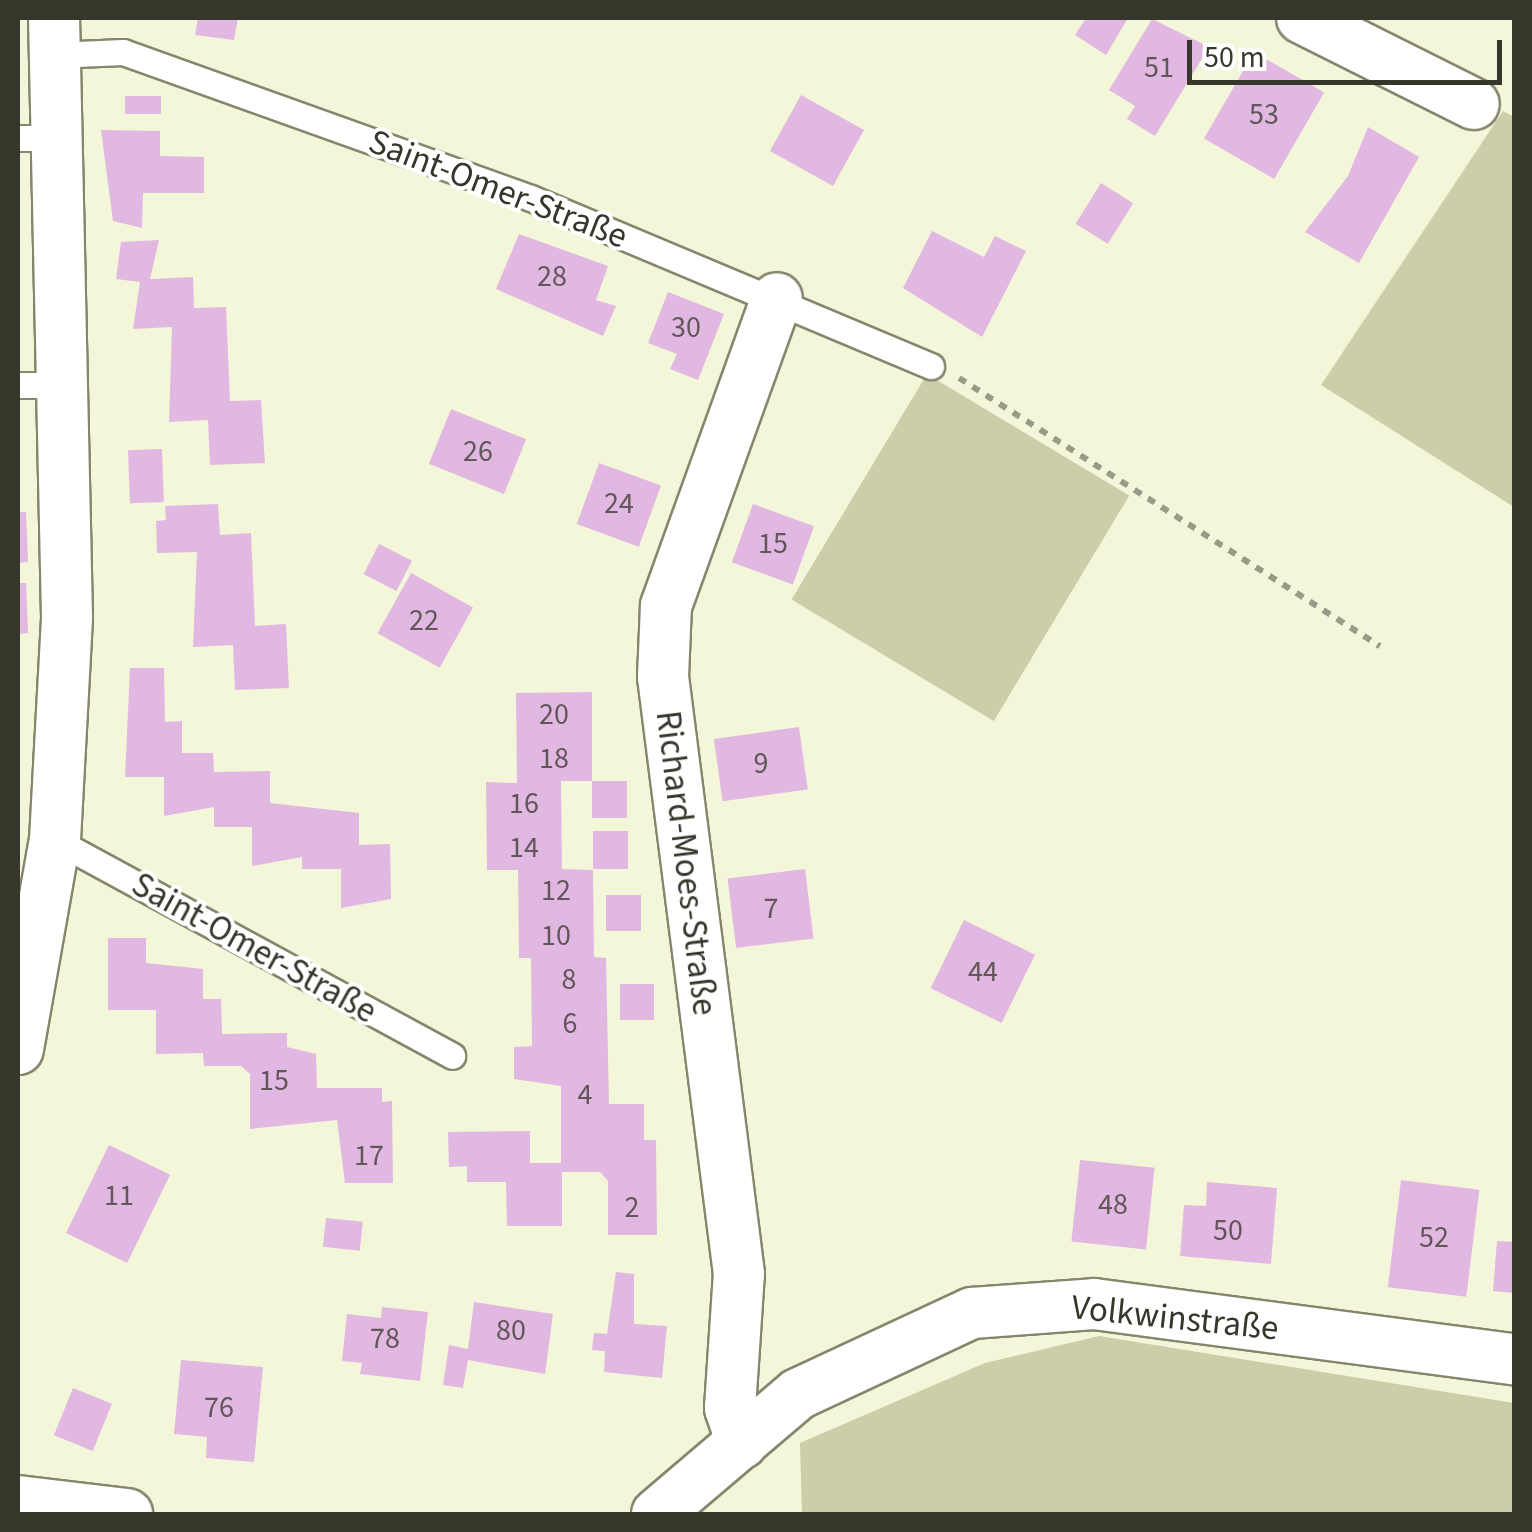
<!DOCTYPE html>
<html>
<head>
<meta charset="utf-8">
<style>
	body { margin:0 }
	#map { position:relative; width:1532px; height:1532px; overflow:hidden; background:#f4f6d9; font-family:"Source Sans 3",sans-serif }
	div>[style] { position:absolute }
	.green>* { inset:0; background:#cccda9; transform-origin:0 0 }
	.building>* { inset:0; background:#e1b8e1; transform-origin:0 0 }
	.path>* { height:6px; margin-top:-3px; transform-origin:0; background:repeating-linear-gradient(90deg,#9a9b87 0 8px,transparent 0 16px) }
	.roads { filter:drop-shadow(2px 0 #85866c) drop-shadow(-2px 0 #85866c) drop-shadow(0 2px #85866c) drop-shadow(0 -2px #85866c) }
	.lane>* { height:25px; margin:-12.5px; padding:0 12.5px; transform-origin:12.5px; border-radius:12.5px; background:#fff }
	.street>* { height:50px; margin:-25px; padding:0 25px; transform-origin:25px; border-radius:25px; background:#fff }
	span { translate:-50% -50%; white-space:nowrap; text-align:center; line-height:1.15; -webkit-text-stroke:8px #fff; paint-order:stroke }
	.number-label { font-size:30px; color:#615658 }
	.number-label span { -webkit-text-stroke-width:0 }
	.street-label { font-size:35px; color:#36362b }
	.frame { position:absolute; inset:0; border:20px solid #36362b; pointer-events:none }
	.scale { position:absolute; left:1187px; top:40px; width:315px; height:45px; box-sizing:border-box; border:5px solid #36362b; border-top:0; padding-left:12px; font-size:30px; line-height:35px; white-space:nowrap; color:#36362b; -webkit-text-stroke:8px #fff; paint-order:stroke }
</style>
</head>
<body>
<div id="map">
	<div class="green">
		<div style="clip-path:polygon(1503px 111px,1514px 117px,1514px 507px,1321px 385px)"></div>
		<div style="left:927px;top:374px;width:236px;height:263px;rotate:31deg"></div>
		<div style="clip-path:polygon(1099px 1336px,1514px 1403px,1514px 1514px,802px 1514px,800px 1443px,985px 1363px)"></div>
	</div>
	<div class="building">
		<div style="clip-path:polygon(198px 18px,238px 18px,234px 40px,195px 35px)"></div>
		<div style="clip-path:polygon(1086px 18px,1128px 18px,1106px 55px,1075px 35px)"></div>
		<div style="clip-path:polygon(1152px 19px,1209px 47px,1155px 136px,1127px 119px,1135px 106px,1109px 90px)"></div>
		<div style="left:1254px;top:52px;width:81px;height:100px;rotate:30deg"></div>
		<div style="left:801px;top:95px;width:72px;height:64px;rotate:29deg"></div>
		<div style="left:125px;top:96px;width:36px;height:18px"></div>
		<div style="clip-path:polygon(1368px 127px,1419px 157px,1359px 263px,1305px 232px,1348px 176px)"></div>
		<div style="clip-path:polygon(101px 130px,160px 131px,160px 156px,204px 157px,204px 193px,143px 193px,142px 228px,113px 221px)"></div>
		<div style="left:1101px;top:183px;width:38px;height:48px;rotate:32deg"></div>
		<div style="clip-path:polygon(932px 231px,984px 257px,995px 236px,1026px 251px,982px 337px,903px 288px)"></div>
		<div style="clip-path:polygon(519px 234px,608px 266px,596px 300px,616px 306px,603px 336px,496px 289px)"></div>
		<div style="clip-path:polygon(159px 240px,150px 279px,193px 277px,194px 308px,226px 307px,230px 401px,261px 400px,265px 463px,210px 465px,208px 420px,169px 422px,172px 327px,133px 329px,140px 282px,116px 279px,121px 242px)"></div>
		<div style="clip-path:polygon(668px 292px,724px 314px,698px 380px,670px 369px,677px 354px,648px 343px)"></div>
		<div style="left:451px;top:409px;width:81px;height:59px;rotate:22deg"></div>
		<div style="left:162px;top:449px;width:53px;height:34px;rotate:88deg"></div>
		<div style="left:599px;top:463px;width:66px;height:65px;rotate:20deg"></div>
		<div style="clip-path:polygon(218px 504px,220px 535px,251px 533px,255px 626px,286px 624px,289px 688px,235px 690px,233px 645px,193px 647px,197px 552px,157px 553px,156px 521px,166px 520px,165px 506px)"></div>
		<div style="left:753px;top:504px;width:65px;height:62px;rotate:20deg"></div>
		<div style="clip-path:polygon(18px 512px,26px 512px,28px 562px,18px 563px)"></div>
		<div style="left:379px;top:544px;width:37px;height:34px;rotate:27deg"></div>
		<div style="left:411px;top:573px;width:71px;height:69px;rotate:29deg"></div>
		<div style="clip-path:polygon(18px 583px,26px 583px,28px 633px,18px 634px)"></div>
		<div style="clip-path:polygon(130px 668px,164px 668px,165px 722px,182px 721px,182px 753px,213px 753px,214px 772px,270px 771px,270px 803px,359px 813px,359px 845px,390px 844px,391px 899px,341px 908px,341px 869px,302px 869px,302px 857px,252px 866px,252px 827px,214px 827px,214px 807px,164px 816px,164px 777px,125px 777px)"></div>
		<div style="clip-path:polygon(592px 692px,592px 781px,561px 781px,562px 869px,593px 870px,594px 957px,606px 958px,609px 1104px,644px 1104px,644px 1140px,656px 1140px,657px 1235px,608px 1235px,608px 1181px,600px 1172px,562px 1172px,562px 1226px,507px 1226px,506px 1182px,467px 1182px,467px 1166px,449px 1167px,448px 1132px,530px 1131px,530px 1163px,561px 1163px,561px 1086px,514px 1079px,514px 1047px,532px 1046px,531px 958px,519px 958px,518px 870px,487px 870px,486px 782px,517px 783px,516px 693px)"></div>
		<div style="left:799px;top:727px;width:63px;height:86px;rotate:82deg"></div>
		<div style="left:592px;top:781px;width:35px;height:37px"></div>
		<div style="left:628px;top:831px;width:38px;height:35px;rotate:90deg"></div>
		<div style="left:805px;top:869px;width:70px;height:78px;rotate:83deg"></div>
		<div style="left:606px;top:895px;width:35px;height:36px"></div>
		<div style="left:964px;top:920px;width:79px;height:76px;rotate:26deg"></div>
		<div style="clip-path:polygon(108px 938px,146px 938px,146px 963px,203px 969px,203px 999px,221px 999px,222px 1034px,287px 1033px,287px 1047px,316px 1054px,317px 1088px,382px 1088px,382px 1102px,392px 1101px,393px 1183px,345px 1183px,337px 1120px,250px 1129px,250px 1074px,241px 1066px,204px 1066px,203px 1053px,156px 1054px,156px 1010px,108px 1010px)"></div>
		<div style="left:620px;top:984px;width:34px;height:36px"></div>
		<div style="left:109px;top:1145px;width:68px;height:98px;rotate:26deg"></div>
		<div style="left:1080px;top:1160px;width:75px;height:82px;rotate:6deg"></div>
		<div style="left:1401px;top:1180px;width:79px;height:108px;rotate:7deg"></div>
		<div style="clip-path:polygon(1207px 1182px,1277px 1188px,1271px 1264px,1180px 1256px,1184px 1205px,1206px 1206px)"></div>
		<div style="left:326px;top:1218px;width:37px;height:29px;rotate:6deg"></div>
		<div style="clip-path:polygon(1497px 1241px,1514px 1242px,1514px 1293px,1493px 1291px)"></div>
		<div style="clip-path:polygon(616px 1272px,634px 1274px,634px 1324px,667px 1326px,662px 1378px,604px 1372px,605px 1351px,592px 1350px,594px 1333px,607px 1334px)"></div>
		<div style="clip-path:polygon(474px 1302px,553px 1314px,545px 1374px,468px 1360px,463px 1388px,443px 1385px,449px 1345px,468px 1349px)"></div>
		<div style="clip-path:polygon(382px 1307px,428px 1312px,420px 1381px,360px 1374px,362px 1363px,342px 1361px,347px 1314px,381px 1318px)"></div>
		<div style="clip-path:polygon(181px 1360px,263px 1367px,254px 1462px,206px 1458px,207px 1437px,174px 1434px)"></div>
		<div style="left:73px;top:1388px;width:42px;height:51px;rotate:22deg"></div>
	</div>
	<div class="path">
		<div style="left:959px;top:378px;width:499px;rotate:32.5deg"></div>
	</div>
	<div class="roads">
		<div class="lane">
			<div style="left:54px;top:55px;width:69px;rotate:-2.5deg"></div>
			<div style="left:123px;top:52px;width:433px;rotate:19.7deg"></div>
			<div style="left:531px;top:198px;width:434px;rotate:22.8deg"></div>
			<div style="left:18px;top:138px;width:35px"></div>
			<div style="left:18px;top:385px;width:43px"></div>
			<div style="left:55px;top:840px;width:452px;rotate:28.5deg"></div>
		</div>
		<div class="street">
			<div style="left:1302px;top:18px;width:192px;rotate:26.6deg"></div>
			<div style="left:18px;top:1049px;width:212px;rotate:-80deg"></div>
			<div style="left:55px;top:840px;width:223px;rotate:-86.9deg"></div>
			<div style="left:67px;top:617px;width:599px;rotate:-91.24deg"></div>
			<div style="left:742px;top:1443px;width:37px;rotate:-109deg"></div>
			<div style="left:730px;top:1408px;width:134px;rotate:-86.2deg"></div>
			<div style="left:739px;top:1274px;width:602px;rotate:-97.25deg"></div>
			<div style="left:663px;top:677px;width:71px;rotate:-87.6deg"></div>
			<div style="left:666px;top:606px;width:327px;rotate:-70.2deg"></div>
			<div style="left:18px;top:1501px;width:110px;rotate:6.8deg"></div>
			<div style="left:657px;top:1514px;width:185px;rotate:-40.4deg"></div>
			<div style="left:798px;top:1394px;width:192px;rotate:-25deg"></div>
			<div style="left:972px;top:1313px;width:122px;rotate:-4.2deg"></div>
			<div style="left:1094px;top:1304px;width:424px;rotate:7.5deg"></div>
		</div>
	</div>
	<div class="number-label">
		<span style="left:1159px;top:68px">51</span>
		<span style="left:1264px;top:115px">53</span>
		<span style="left:552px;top:277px">28</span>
		<span style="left:686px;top:328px">30</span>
		<span style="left:478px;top:452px">26</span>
		<span style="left:619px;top:504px">24</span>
		<span style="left:773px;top:544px">15</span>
		<span style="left:424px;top:621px">22</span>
		<span style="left:554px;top:715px">20</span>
		<span style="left:554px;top:759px">18</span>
		<span style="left:761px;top:764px">9</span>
		<span style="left:524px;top:804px">16</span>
		<span style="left:524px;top:848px">14</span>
		<span style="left:556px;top:891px">12</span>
		<span style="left:771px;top:909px">7</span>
		<span style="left:556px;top:936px">10</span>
		<span style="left:983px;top:972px">44</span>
		<span style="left:569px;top:980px">8</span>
		<span style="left:570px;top:1024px">6</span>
		<span style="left:274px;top:1081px">15</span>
		<span style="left:585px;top:1095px">4</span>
		<span style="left:369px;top:1156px">17</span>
		<span style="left:119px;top:1196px">11</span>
		<span style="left:1113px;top:1205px">48</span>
		<span style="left:632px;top:1208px">2</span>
		<span style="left:1228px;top:1231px">50</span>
		<span style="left:1434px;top:1238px">52</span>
		<span style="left:511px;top:1331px">80</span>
		<span style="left:385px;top:1339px">78</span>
		<span style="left:219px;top:1408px">76</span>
	</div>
	<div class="street-label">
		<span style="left:498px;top:189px;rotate:21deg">Saint-Omer-Straße</span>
		<span style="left:686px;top:863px;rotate:83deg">Richard-Moes-Straße</span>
		<span style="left:254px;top:948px;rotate:29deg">Saint-Omer-Straße</span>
		<span style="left:1175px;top:1318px;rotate:6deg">Volkwinstraße</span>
	</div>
	<div class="frame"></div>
	<div class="scale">50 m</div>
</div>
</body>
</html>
